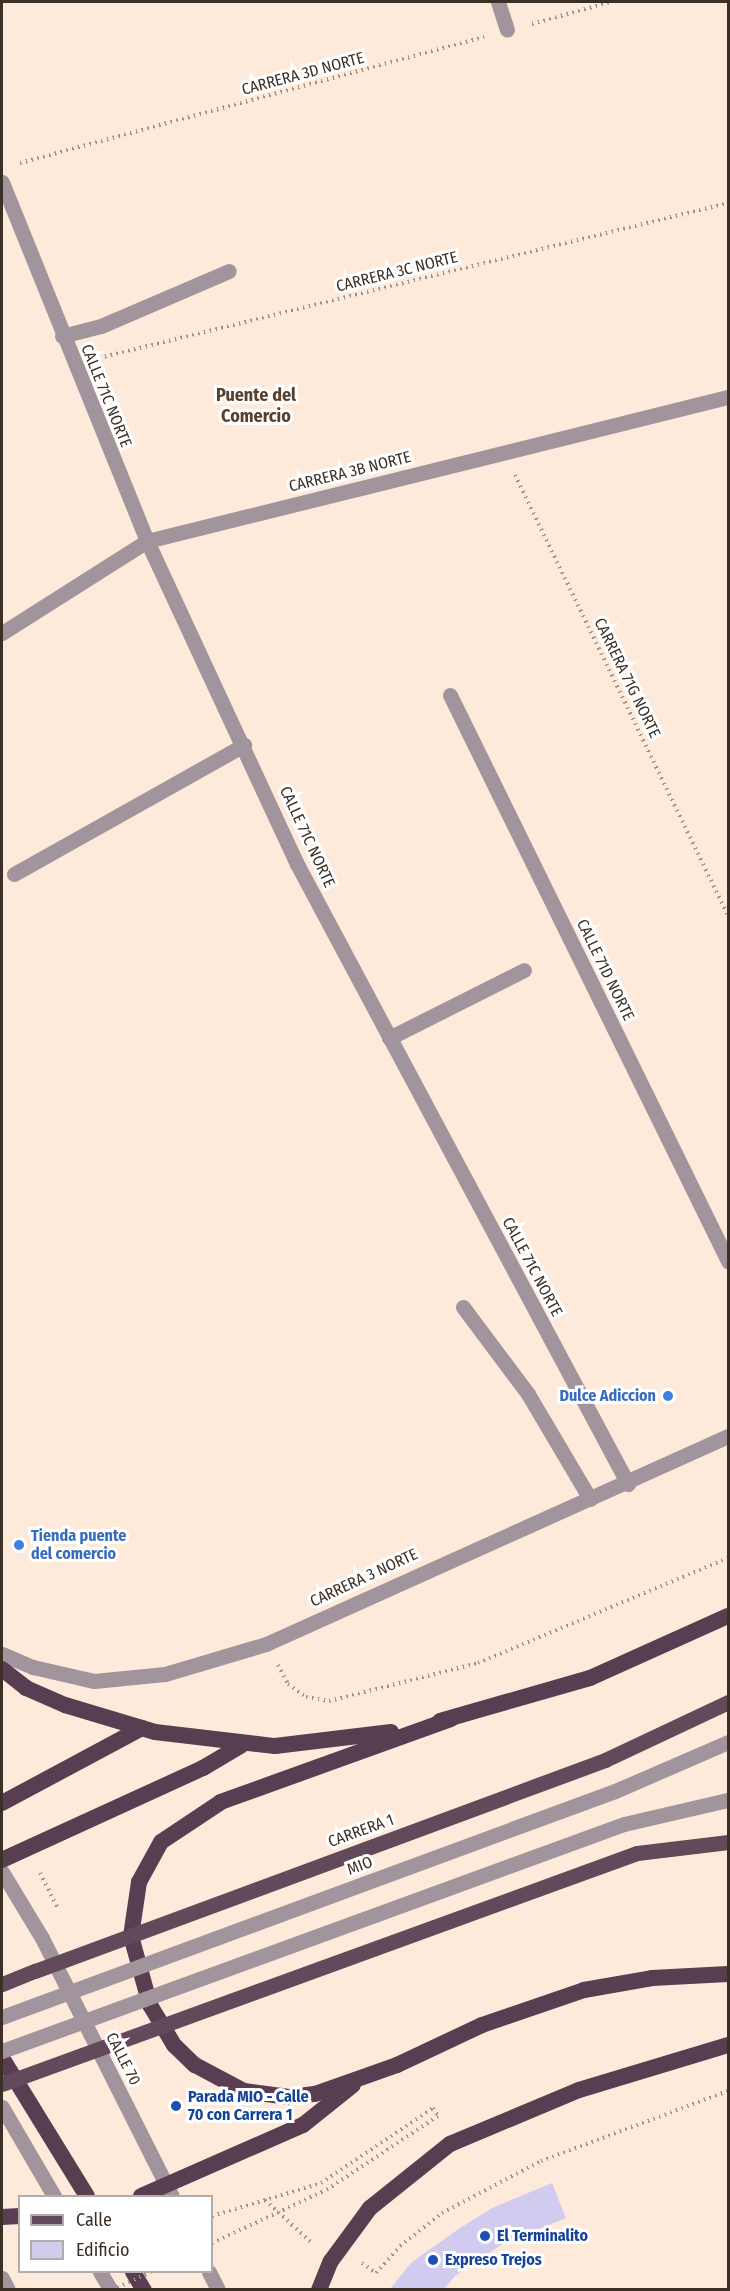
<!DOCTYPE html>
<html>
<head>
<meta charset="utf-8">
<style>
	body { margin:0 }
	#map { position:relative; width:730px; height:2291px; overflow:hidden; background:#feeadb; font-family:"Fira Sans Condensed",sans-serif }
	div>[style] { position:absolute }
	.building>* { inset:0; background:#d1ccef }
	.path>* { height:4px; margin-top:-2px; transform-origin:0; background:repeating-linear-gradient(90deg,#a29285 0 1.5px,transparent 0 6px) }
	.service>* { height:15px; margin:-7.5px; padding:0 7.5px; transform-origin:7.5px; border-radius:7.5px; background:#a2949d }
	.minor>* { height:15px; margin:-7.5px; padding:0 7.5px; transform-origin:7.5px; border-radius:7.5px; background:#a2949d }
	.tertiary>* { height:15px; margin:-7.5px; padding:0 7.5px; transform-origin:7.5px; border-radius:7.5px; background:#a2949d }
	.primary>* { height:15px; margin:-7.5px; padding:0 7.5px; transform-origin:7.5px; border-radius:7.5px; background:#634a5b }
	.trunk>* { height:16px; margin:-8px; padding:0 8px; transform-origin:8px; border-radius:8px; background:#583e50 }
	.path-bridge>* { height:4px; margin-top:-2px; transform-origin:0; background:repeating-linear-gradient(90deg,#a29285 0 1.5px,transparent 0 6px) }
	.service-bridge>* { height:15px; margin:-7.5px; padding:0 7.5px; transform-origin:7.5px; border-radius:7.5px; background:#a2949d }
	.primary-bridge>* { height:15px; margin:-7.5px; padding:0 7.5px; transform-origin:7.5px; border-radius:7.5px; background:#634a5b }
	.dots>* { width:16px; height:16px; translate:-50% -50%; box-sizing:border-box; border:3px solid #fff; border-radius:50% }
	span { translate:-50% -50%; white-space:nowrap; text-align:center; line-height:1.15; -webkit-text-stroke:6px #fff; paint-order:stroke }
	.street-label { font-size:16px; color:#3c3026 }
	.shop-label { font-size:16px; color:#366cbe; font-weight:700 }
	.right { translate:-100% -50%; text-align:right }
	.left { translate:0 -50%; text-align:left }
	.transit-label { font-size:16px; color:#164399; font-weight:700 }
	.neighbourhood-label { font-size:18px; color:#5a402b; font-weight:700 }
	.frame { position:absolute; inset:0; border:3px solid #3c3026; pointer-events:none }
	.legend { position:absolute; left:18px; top:2195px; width:195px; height:78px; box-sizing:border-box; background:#fff; border:2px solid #b1aca8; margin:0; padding:8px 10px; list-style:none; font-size:18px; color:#3c3026 }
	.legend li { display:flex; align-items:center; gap:12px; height:30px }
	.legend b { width:30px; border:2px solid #b1aca8 }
</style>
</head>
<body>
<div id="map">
	<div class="building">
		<div style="clip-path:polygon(552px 2183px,566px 2218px,501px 2245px,455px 2276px,443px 2290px,389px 2290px,412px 2262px,460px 2228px,492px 2208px)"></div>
	</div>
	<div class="path">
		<div style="left:532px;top:24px;width:82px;rotate:-15.6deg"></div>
		<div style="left:20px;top:163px;width:481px;rotate:-15.2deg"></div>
		<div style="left:99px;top:358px;width:648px;rotate:-13.84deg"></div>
		<div style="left:515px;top:475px;width:489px;rotate:64.2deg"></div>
		<div style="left:278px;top:1665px;width:21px;rotate:62deg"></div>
		<div style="left:288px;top:1684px;width:22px;rotate:36deg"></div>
		<div style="left:306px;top:1697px;width:23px;rotate:10deg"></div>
		<div style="left:329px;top:1701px;width:154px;rotate:-14.3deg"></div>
		<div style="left:478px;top:1663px;width:271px;rotate:-22.8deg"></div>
		<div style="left:40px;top:1873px;width:40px;rotate:63.4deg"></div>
		<div style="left:265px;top:2200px;width:64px;rotate:42.5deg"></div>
		<div style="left:212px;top:2216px;width:114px;rotate:-16.8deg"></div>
		<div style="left:321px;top:2183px;width:135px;rotate:-33.8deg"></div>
		<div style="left:433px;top:2108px;width:9px;rotate:58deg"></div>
		<div style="left:438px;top:2116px;width:134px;rotate:146.5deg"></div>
		<div style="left:362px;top:2263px;width:17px;rotate:36deg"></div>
		<div style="left:376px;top:2273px;width:36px;rotate:-48deg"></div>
		<div style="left:400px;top:2246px;width:53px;rotate:-38.2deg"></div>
		<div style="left:442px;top:2213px;width:112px;rotate:-27.7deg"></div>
		<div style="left:541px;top:2161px;width:200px;rotate:-20.5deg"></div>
	</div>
	<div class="service">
		<div style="left:62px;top:336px;width:40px;rotate:-14.4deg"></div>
		<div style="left:101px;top:326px;width:139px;rotate:-23.3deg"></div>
		<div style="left:14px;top:874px;width:264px;rotate:-29.3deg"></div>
		<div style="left:389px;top:1038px;width:151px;rotate:-26.7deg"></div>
		<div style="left:463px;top:1307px;width:109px;rotate:53.2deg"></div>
		<div style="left:528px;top:1394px;width:122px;rotate:59.4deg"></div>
		<div style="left:615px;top:1791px;width:123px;rotate:-23.4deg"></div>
		<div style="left:624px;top:1824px;width:107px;rotate:-13deg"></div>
		<div style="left:2px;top:2107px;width:103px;rotate:59.7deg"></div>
		<div style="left:100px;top:2272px;width:21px;rotate:59deg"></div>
		<div style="left:2px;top:2278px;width:13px;rotate:63deg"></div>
	</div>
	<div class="minor">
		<div style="left:498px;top:2px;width:29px;rotate:72deg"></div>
		<div style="left:2px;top:182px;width:387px;rotate:68deg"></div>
		<div style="left:147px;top:541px;width:356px;rotate:65.1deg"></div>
		<div style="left:297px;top:864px;width:703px;rotate:61.9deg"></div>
		<div style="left:2px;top:633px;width:172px;rotate:-32.4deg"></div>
		<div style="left:147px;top:541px;width:599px;rotate:-13.92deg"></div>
		<div style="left:450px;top:695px;width:631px;rotate:63.84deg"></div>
		<div style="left:2px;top:1654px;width:34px;rotate:23deg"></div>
		<div style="left:33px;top:1667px;width:63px;rotate:12.9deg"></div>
		<div style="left:94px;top:1681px;width:71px;rotate:-5.6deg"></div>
		<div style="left:165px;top:1674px;width:105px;rotate:-16.5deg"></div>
		<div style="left:266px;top:1644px;width:507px;rotate:-24.24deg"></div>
	</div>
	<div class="tertiary">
		<div style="left:2px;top:1872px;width:77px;rotate:58.8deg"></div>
		<div style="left:42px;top:1938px;width:289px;rotate:63.3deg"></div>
		<div style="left:209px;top:2272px;width:20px;rotate:63deg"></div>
	</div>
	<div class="primary">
		<div style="left:605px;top:1760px;width:136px;rotate:-25.2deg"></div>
		<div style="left:637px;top:1853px;width:92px;rotate:-6.9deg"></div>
		<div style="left:2px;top:1984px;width:35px;rotate:-22deg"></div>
	</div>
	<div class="trunk">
		<div style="left:2px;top:1669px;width:31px;rotate:38deg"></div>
		<div style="left:26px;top:1688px;width:43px;rotate:23.6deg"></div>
		<div style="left:65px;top:1705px;width:94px;rotate:16.7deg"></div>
		<div style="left:155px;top:1732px;width:121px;rotate:6.7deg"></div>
		<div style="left:275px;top:1746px;width:117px;rotate:-6.9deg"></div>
		<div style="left:451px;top:1719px;width:245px;rotate:160.2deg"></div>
		<div style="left:221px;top:1802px;width:72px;rotate:146.3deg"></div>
		<div style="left:161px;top:1842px;width:46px;rotate:118.8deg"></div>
		<div style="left:139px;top:1882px;width:55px;rotate:98.4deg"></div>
		<div style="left:131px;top:1936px;width:72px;rotate:74.6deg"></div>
		<div style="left:150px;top:2005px;width:47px;rotate:59deg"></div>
		<div style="left:174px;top:2045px;width:29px;rotate:44deg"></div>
		<div style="left:195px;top:2065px;width:55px;rotate:28deg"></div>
		<div style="left:244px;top:2091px;width:45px;rotate:7.6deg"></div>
		<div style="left:289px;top:2097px;width:26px;rotate:-7deg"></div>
		<div style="left:315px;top:2094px;width:87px;rotate:-19.5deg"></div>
		<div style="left:397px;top:2065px;width:94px;rotate:-25.2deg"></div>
		<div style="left:482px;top:2025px;width:108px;rotate:-18.9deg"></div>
		<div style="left:584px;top:1990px;width:69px;rotate:-10deg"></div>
		<div style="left:652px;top:1978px;width:76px;rotate:-3deg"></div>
		<div style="left:440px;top:1721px;width:156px;rotate:-16deg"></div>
		<div style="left:590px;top:1678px;width:151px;rotate:-24.2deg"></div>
		<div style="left:2px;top:1803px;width:159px;rotate:-28.2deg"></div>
		<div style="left:2px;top:1860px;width:221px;rotate:-24.6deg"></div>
		<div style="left:203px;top:1768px;width:45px;rotate:-30.5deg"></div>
		<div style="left:2px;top:2058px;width:162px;rotate:58.4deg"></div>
		<div style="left:141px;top:2196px;width:177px;rotate:-23.7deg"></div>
		<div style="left:303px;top:2125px;width:64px;rotate:-38.7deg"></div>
		<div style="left:2px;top:2217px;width:18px;rotate:-3deg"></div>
		<div style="left:133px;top:2272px;width:21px;rotate:59deg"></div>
		<div style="left:319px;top:2290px;width:31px;rotate:-68deg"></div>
		<div style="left:331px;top:2261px;width:66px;rotate:-53.7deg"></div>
		<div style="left:370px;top:2208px;width:102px;rotate:-38.7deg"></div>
		<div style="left:450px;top:2144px;width:140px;rotate:-22.7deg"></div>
		<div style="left:579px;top:2090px;width:156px;rotate:-16.8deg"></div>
	</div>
	<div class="path-bridge">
		<div style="left:212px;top:2243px;width:126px;rotate:-24.9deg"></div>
		<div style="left:112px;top:2290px;width:43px;rotate:-24.8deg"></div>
	</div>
	<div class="service-bridge">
		<div style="left:2px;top:2017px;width:653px;rotate:-20.24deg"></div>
		<div style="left:2px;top:2051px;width:662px;rotate:-20.05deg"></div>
	</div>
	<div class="primary-bridge">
		<div style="left:35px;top:1971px;width:608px;rotate:-20.31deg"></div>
		<div style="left:2px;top:2084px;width:676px;rotate:-19.99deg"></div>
	</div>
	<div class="dots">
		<div style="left:668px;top:1396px;background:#3f7fe0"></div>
		<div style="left:19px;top:1545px;background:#3f7fe0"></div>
		<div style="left:176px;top:2106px;background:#1a4fb4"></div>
		<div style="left:485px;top:2236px;background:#1a4fb4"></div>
		<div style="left:433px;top:2260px;background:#1a4fb4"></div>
	</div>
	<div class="street-label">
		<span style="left:303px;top:74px;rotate:-15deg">CARRERA 3D NORTE</span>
		<span style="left:397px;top:272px;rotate:-14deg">CARRERA 3C NORTE</span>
		<span style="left:106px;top:396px;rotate:68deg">CALLE 71C NORTE</span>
		<span style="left:350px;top:472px;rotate:-14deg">CARRERA 3B NORTE</span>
		<span style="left:627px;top:678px;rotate:64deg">CARRERA 71G NORTE</span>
		<span style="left:307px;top:837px;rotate:65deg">CALLE 71C NORTE</span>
		<span style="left:605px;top:970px;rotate:64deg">CALLE 71D NORTE</span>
		<span style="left:532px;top:1267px;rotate:62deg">CALLE 71C NORTE</span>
		<span style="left:364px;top:1578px;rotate:-25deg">CARRERA 3 NORTE</span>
		<span style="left:361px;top:1831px;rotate:-20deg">CARRERA 1</span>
		<span style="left:360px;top:1866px;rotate:-20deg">MIO</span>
		<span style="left:123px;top:2059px;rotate:63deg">CALLE 70</span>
	</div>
	<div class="shop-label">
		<span class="right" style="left:656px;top:1396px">Dulce Adiccion</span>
		<span class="left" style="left:31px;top:1545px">Tienda puente<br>del comercio</span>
	</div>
	<div class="transit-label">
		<span class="left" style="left:188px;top:2106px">Parada MIO - Calle<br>70 con Carrera 1</span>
		<span class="left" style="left:497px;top:2236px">El Terminalito</span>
		<span class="left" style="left:445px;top:2260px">Expreso Trejos</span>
	</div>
	<div class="neighbourhood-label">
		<span style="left:256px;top:406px">Puente del<br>Comercio</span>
	</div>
	<div class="frame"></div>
	<ul class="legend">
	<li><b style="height:8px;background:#634a5b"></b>Calle</li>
	<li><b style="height:16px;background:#d1ccef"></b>Edificio</li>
	</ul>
</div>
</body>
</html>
